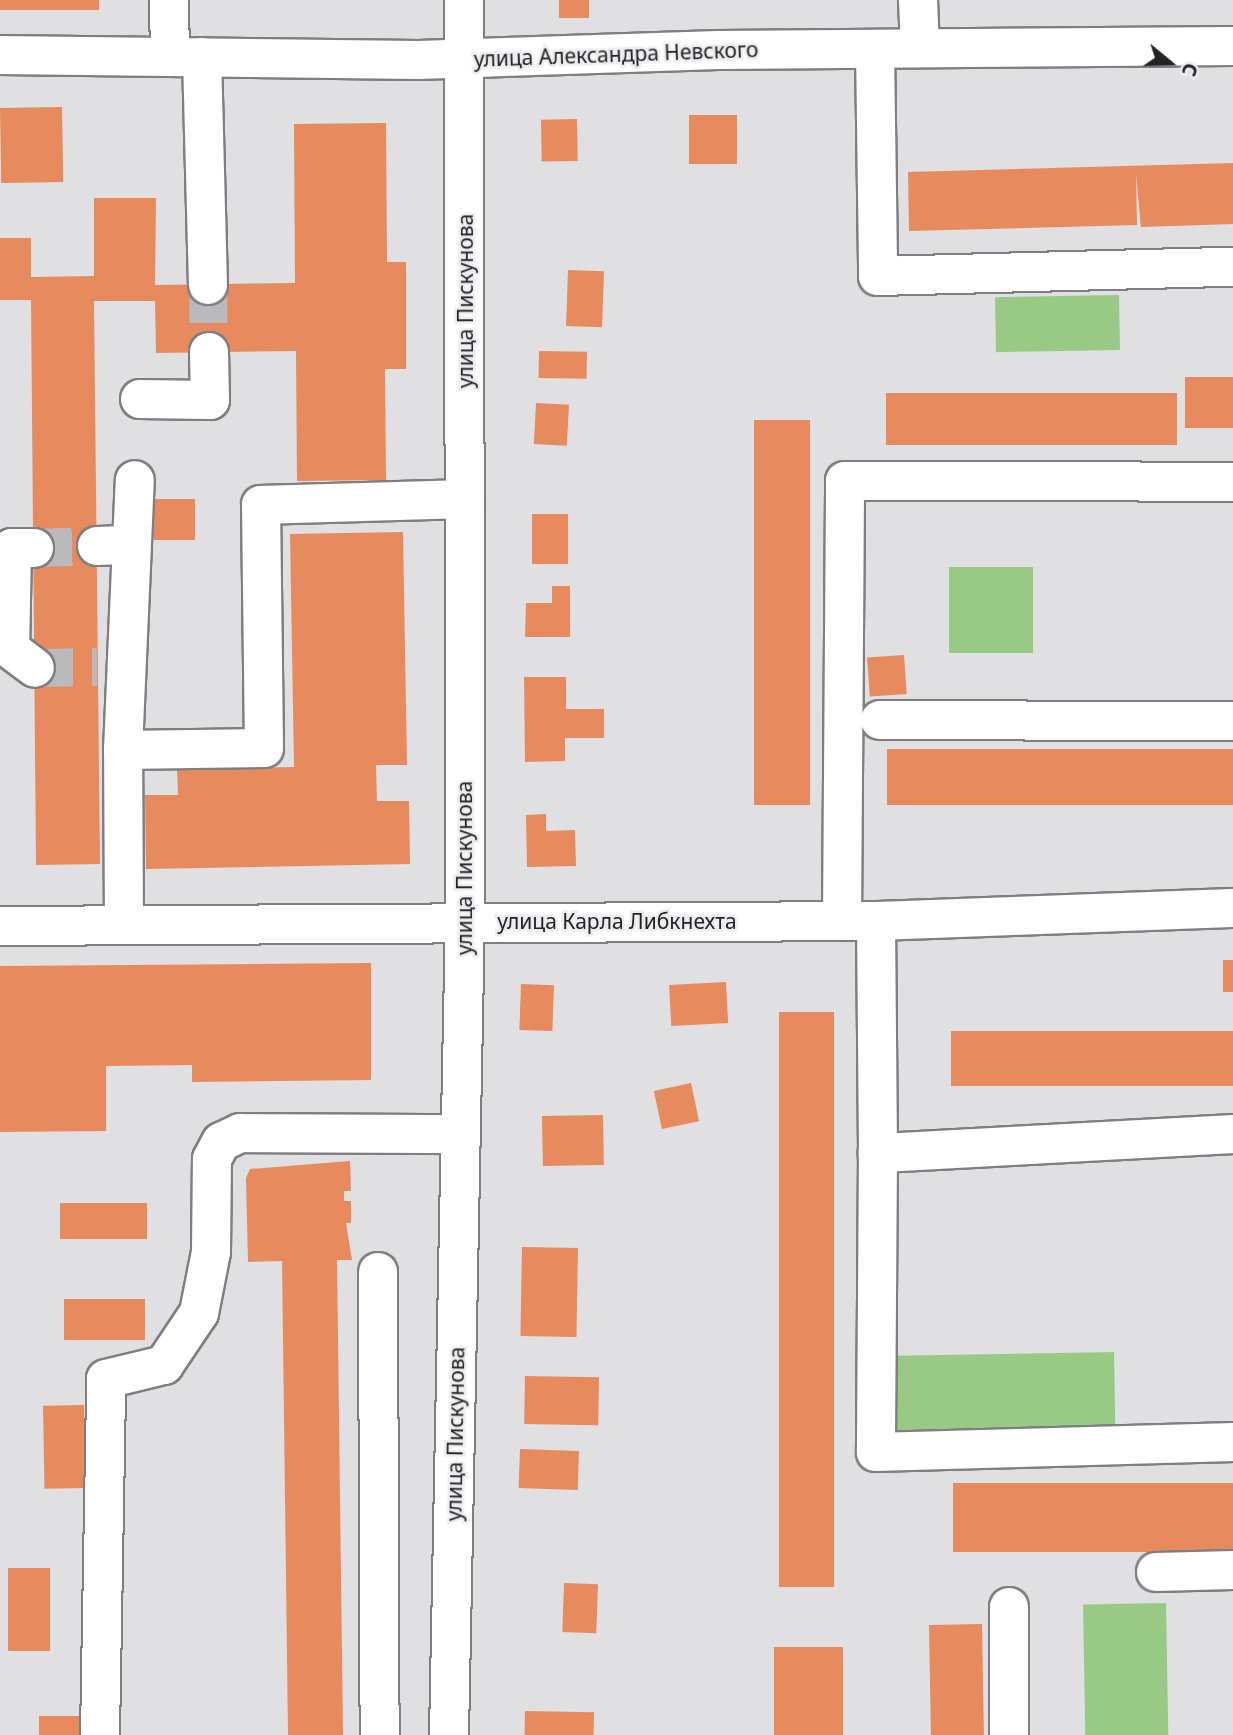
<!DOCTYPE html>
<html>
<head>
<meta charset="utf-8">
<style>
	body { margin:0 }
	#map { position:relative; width:1233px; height:1735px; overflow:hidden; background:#e0dfe2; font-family:"Noto Sans",sans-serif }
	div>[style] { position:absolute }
	.green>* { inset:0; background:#98ca86; transform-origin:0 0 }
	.building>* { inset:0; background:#e78a5e; transform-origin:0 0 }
	.minor-tunnel>* { height:38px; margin-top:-19px; transform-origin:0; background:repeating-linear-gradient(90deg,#bab9bc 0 38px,transparent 0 57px) }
	.roads { filter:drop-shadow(2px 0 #7f7e82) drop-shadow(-2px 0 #7f7e82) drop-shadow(0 2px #7f7e82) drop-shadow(0 -2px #7f7e82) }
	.minor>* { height:38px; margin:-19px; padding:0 19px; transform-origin:19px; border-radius:19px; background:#fff }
	.major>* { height:38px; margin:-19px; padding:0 19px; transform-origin:19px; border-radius:19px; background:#fff }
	span { translate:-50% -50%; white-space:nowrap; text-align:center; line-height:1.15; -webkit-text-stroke:5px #edecf0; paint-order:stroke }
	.street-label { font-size:21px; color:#232324 }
	.north { position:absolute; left:1135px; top:28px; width:70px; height:70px; -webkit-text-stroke:5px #edecf0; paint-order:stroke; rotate:109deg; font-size:19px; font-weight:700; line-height:28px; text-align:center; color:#232324 }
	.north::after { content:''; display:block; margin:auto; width:24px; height:32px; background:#232324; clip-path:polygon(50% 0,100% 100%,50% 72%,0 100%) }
</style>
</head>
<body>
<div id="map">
	<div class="green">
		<div style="left:1119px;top:295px;width:55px;height:124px;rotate:89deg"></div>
		<div style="left:1033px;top:567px;width:86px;height:84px;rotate:90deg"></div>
		<div style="left:1114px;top:1352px;width:81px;height:222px;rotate:89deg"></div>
		<div style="left:1166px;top:1603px;width:132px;height:83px;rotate:89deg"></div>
	</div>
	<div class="building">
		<div style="left:0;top:0;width:99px;height:10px"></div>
		<div style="left:559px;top:0;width:30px;height:18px"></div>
		<div style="left:62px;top:107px;width:75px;height:62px;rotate:89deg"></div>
		<div style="left:689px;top:115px;width:48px;height:49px"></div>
		<div style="left:577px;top:119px;width:42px;height:36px;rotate:89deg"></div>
		<div style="clip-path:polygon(386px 123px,387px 262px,406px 262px,406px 369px,385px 369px,386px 480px,297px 481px,296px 351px,156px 353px,155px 301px,94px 301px,100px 864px,36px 865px,31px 300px,0 300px,0 238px,31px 238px,31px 277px,94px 276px,94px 198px,156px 198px,155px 285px,295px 283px,294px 124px)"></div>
		<div style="clip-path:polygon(1233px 163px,1233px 224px,1141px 227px,1136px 174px,1137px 225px,909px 231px,908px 172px)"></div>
		<div style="left:568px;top:270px;width:36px;height:56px;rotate:2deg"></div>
		<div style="left:539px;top:351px;width:48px;height:27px;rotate:1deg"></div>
		<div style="left:1233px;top:377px;width:51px;height:48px;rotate:90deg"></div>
		<div style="left:1177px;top:393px;width:52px;height:291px;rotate:90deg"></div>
		<div style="left:536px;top:403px;width:33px;height:41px;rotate:3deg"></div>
		<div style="left:810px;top:420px;width:385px;height:56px;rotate:90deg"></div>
		<div style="left:195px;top:499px;width:41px;height:41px;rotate:90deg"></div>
		<div style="left:532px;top:514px;width:36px;height:50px"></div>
		<div style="clip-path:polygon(403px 532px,407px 765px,376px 765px,377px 801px,409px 801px,410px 864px,146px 869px,145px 795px,178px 795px,177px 769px,294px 767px,290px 534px)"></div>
		<div style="clip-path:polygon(552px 586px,570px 586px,570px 637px,525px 637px,526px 603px,552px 603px)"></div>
		<div style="left:904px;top:655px;width:39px;height:37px;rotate:86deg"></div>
		<div style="clip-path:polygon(524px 677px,566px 677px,566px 709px,604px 709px,604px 738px,565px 738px,565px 761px,525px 762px)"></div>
		<div style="left:1233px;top:749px;width:56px;height:346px;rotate:90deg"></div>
		<div style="clip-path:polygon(546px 814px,546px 831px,575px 830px,576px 866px,527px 867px,526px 815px)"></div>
		<div style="left:1223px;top:960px;width:10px;height:32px"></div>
		<div style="clip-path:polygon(371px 963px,371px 1080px,192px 1082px,192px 1065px,106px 1066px,106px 1131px,0 1132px,0 966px)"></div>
		<div style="left:726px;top:982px;width:41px;height:57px;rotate:87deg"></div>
		<div style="left:521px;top:984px;width:33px;height:46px;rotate:2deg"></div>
		<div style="left:779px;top:1012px;width:55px;height:575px"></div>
		<div style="left:1233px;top:1031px;width:55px;height:282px;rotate:90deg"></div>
		<div style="left:691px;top:1083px;width:39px;height:38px;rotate:78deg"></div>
		<div style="left:603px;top:1115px;width:50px;height:61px;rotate:89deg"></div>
		<div style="clip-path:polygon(350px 1161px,351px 1191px,344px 1191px,344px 1201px,351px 1201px,351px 1223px,346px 1223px,352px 1260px,337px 1260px,343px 1735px,288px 1735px,282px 1261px,248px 1262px,246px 1178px,250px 1169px)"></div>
		<div style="left:60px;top:1203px;width:87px;height:36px"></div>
		<div style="left:522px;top:1247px;width:56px;height:89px;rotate:1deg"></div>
		<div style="left:145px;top:1299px;width:41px;height:81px;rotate:90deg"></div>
		<div style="left:525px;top:1376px;width:74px;height:48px;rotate:1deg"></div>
		<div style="left:84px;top:1405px;width:83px;height:41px;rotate:89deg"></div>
		<div style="left:520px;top:1449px;width:59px;height:39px;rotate:2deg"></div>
		<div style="left:1233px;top:1483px;width:69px;height:280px;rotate:90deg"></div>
		<div style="left:8px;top:1568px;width:42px;height:83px"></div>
		<div style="left:564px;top:1583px;width:34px;height:49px;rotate:2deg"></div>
		<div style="left:982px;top:1624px;width:111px;height:53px;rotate:89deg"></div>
		<div style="left:774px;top:1647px;width:69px;height:88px"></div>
		<div style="left:525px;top:1711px;width:69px;height:24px;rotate:1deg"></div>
		<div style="left:80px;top:1716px;width:19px;height:41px;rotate:90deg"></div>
	</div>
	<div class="minor-tunnel">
		<div style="left:208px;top:285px;width:67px;rotate:89.1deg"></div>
		<div style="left:34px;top:548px;width:63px;rotate:-1.8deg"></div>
		<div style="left:35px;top:668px;width:62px;rotate:-0.9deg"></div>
	</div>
	<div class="roads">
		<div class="minor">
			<div style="left:169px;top:0;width:57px;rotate:89deg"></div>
			<div style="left:918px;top:0;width:48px;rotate:87.6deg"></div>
			<div style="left:875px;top:49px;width:227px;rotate:89.2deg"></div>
			<div style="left:878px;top:276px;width:355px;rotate:-1.5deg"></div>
			<div style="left:0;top:55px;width:418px;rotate:0.7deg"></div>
			<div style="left:418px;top:60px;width:300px;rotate:-1.9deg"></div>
			<div style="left:718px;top:50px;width:515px;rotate:-0.45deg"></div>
			<div style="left:202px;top:57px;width:228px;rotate:88.5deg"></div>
			<div style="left:140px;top:399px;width:70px;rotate:0.8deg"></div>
			<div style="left:210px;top:400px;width:48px;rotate:-91.2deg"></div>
			<div style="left:97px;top:546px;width:35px;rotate:-2deg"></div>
			<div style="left:34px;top:548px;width:22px;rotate:180deg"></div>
			<div style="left:12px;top:548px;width:101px;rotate:91.1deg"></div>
			<div style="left:10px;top:649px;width:31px;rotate:37deg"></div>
			<div style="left:880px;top:720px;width:353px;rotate:0.2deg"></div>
			<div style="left:123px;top:750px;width:270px;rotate:-87.5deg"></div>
			<div style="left:842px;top:921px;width:440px;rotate:-89.6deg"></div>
			<div style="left:845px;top:481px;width:388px;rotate:0.1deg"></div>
			<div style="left:876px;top:921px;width:232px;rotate:89.5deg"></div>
			<div style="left:124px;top:925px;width:175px;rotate:-90.3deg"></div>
			<div style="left:123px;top:750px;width:141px;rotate:-0.8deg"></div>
			<div style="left:264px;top:748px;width:243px;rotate:-90.7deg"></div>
			<div style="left:261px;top:505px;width:204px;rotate:-1.7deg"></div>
			<div style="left:0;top:926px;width:876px;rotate:-0.33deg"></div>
			<div style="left:876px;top:921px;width:357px;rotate:-2.1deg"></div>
			<div style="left:1233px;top:1134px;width:356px;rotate:176.9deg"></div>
			<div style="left:878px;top:1153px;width:299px;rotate:90.4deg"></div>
			<div style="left:876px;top:1452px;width:357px;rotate:-1.6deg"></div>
			<div style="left:378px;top:1272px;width:463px;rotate:89.8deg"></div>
			<div style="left:1156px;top:1572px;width:77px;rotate:-1.5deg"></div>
			<div style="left:100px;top:1735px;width:356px;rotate:-89deg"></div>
			<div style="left:106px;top:1379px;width:60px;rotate:-13.6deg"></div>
			<div style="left:164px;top:1365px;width:63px;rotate:-56.1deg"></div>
			<div style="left:199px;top:1313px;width:62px;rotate:-78.9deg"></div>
			<div style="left:211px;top:1252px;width:93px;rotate:-89.4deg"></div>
			<div style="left:212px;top:1159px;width:19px;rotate:-62deg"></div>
			<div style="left:221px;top:1142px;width:21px;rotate:-25deg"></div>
			<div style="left:240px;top:1133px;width:221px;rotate:0.3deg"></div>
			<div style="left:1009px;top:1735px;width:128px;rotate:-90deg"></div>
		</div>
		<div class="major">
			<div style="left:449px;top:1735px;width:815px;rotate:-88.88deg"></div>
			<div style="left:465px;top:920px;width:920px;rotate:-90.06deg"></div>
		</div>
	</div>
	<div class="street-label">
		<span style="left:616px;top:54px;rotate:-2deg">улица Александра Невского</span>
		<span style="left:465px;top:301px;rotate:-90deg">улица Пискунова</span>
		<span style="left:464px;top:868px;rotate:-90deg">улица Пискунова</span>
		<span style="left:617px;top:921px">улица Карла Либкнехта</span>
		<span style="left:455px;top:1434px;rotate:-89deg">улица Пискунова</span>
	</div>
	<div class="north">С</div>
</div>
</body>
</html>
